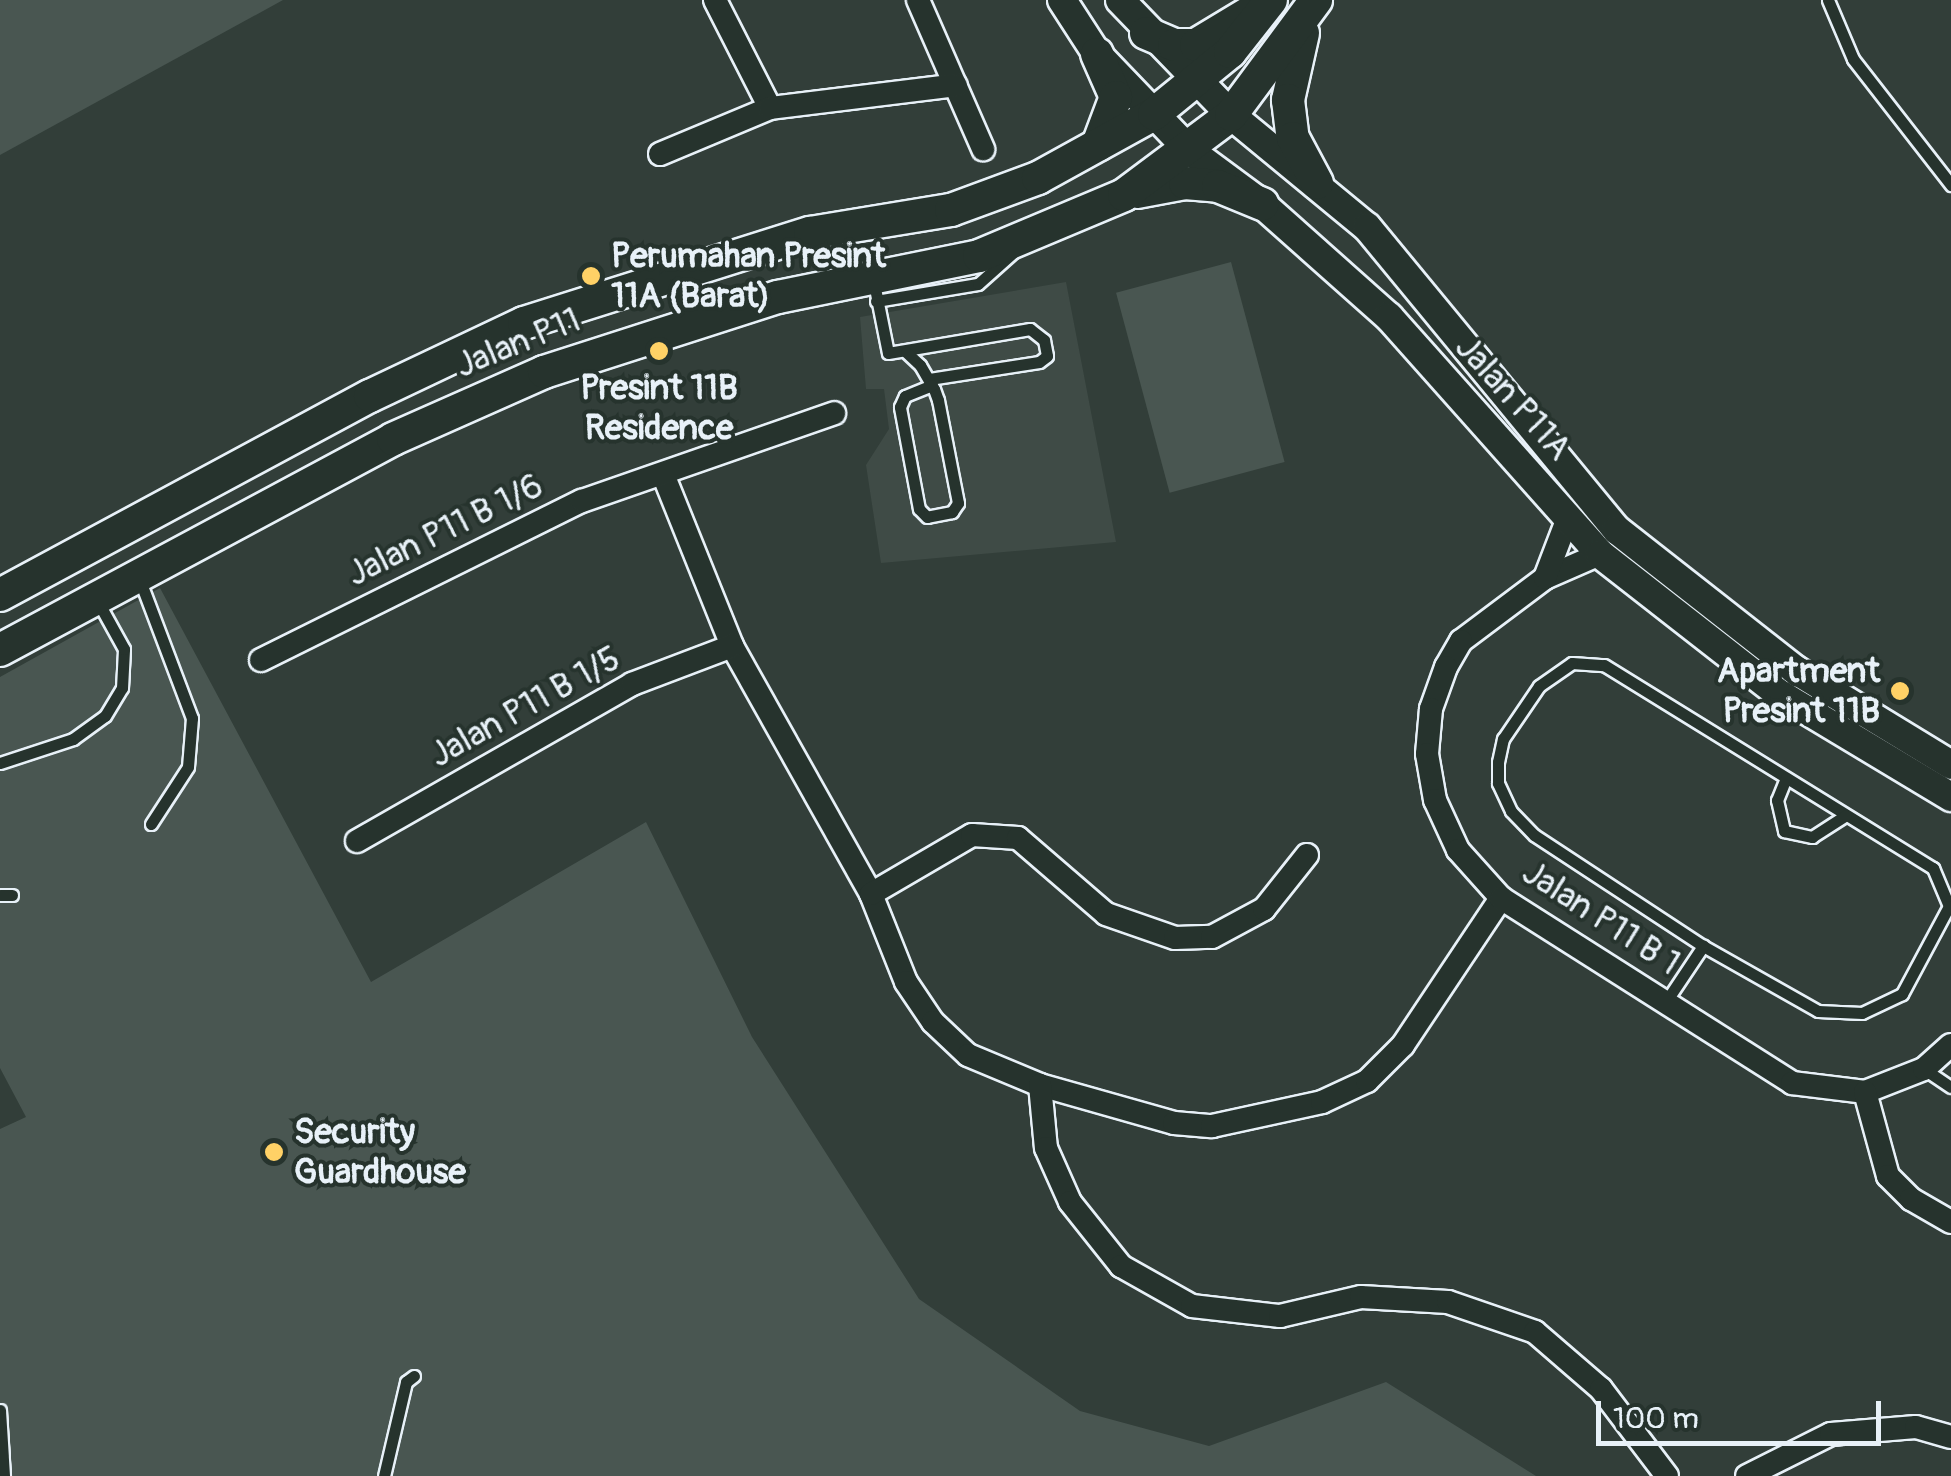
<!DOCTYPE html>
<html>
<head>
<meta charset="utf-8">
<style>
	body { margin:0 }
	#map { position:relative; width:1951px; height:1476px; overflow:hidden; background:#323e39; font-family:Pangolin,sans-serif }
	div>[style] { position:absolute }
	.built>* { inset:0; background:#3f4b46 }
	.green>* { inset:0; background:#495651; transform-origin:0 0 }
	.roads { filter:drop-shadow(2px 0 #e8f1f8) drop-shadow(-2px 0 #e8f1f8) drop-shadow(0 2px #e8f1f8) drop-shadow(0 -2px #e8f1f8) }
	.service>* { height:11px; margin:-5.5px; padding:0 5.5px; transform-origin:5.5px; border-radius:5.5px; background:#26332d }
	.minor>* { height:22px; margin:-11px; padding:0 11px; transform-origin:11px; border-radius:11px; background:#26332d }
	.tertiary>* { height:28px; margin:-14px; padding:0 14px; transform-origin:14px; border-radius:14px; background:#26332d }
	.secondary>* { height:32px; margin:-16px; padding:0 16px; transform-origin:16px; border-radius:16px; background:#26332d }
	.dots>* { width:28px; height:28px; translate:-50% -50%; box-sizing:border-box; border:5px solid #26332d; border-radius:50% }
	span { translate:-50% -50%; white-space:nowrap; text-align:center; line-height:1.15; -webkit-text-stroke:8px #26332d; paint-order:stroke }
	.poi-label { font-size:35px; color:#e8f1f8; font-weight:700 }
	.left { translate:0 -50%; text-align:left }
	.right { translate:-100% -50%; text-align:right }
	.street-label { font-size:35px; color:#e8f1f8 }
	.scale { position:absolute; left:1596px; top:1401px; width:285px; height:45px; box-sizing:border-box; border:5px solid #e8f1f8; border-top:0; padding-left:12px; font-size:30px; line-height:35px; white-space:nowrap; color:#e8f1f8; -webkit-text-stroke:8px #26332d; paint-order:stroke }
</style>
</head>
<body>
<div id="map">
	<div class="built">
		<div style="clip-path:polygon(1066px 282px,1116px 542px,881px 563px,866px 465px,889px 429px,884px 389px,866px 389px,860px 317px)"></div>
	</div>
	<div class="green">
		<div style="clip-path:polygon(0 0,283px 0,0 155px)"></div>
		<div style="left:1231px;top:262px;width:207px;height:119px;rotate:75deg"></div>
		<div style="clip-path:polygon(160px 588px,371px 982px,646px 822px,752px 1037px,919px 1299px,1080px 1411px,1209px 1446px,1386px 1382px,1536px 1476px,0 1476px,0 1129px,26px 1117px,0 1068px,0 677px)"></div>
	</div>
	<div class="roads">
		<div class="service">
			<div style="left:1828px;top:0;width:64px;rotate:67deg"></div>
			<div style="left:1853px;top:59px;width:160px;rotate:52.1deg"></div>
			<div style="left:874px;top:283px;width:71px;rotate:78.7deg"></div>
			<div style="left:888px;top:353px;width:144px;rotate:-9.6deg"></div>
			<div style="left:1030px;top:329px;width:18px;rotate:38deg"></div>
			<div style="left:1044px;top:340px;width:16px;rotate:79deg"></div>
			<div style="left:1047px;top:356px;width:10px;rotate:143deg"></div>
			<div style="left:1039px;top:362px;width:111px;rotate:171.2deg"></div>
			<div style="left:876px;top:301px;width:103px;rotate:-9.5deg"></div>
			<div style="left:978px;top:284px;width:51px;rotate:-41.8deg"></div>
			<div style="left:906px;top:352px;width:19px;rotate:43deg"></div>
			<div style="left:920px;top:365px;width:28px;rotate:60deg"></div>
			<div style="left:934px;top:389px;width:12px;rotate:70deg"></div>
			<div style="left:938px;top:400px;width:105px;rotate:79deg"></div>
			<div style="left:958px;top:503px;width:11px;rotate:124deg"></div>
			<div style="left:952px;top:512px;width:25px;rotate:169deg"></div>
			<div style="left:927px;top:517px;width:11px;rotate:-135deg"></div>
			<div style="left:919px;top:509px;width:104px;rotate:-100.6deg"></div>
			<div style="left:900px;top:407px;width:12px;rotate:-66deg"></div>
			<div style="left:905px;top:396px;width:29px;rotate:-22deg"></div>
			<div style="left:139px;top:578px;width:150px;rotate:69.3deg"></div>
			<div style="left:192px;top:718px;width:49px;rotate:94.7deg"></div>
			<div style="left:188px;top:767px;width:68px;rotate:123deg"></div>
			<div style="left:1572px;top:663px;width:32px;rotate:4deg"></div>
			<div style="left:1604px;top:665px;width:387px;rotate:31.7deg"></div>
			<div style="left:1933px;top:868px;width:41px;rotate:67.2deg"></div>
			<div style="left:1949px;top:906px;width:100px;rotate:118.1deg"></div>
			<div style="left:1902px;top:994px;width:44px;rotate:154.6deg"></div>
			<div style="left:1862px;top:1013px;width:44px;rotate:-177.4deg"></div>
			<div style="left:1818px;top:1011px;width:132px;rotate:-150.5deg"></div>
			<div style="left:1703px;top:946px;width:202px;rotate:-146.7deg"></div>
			<div style="left:1534px;top:835px;width:33px;rotate:-134deg"></div>
			<div style="left:1511px;top:811px;width:31px;rotate:-115deg"></div>
			<div style="left:1498px;top:783px;width:21px;rotate:-90deg"></div>
			<div style="left:1498px;top:762px;width:24px;rotate:-78deg"></div>
			<div style="left:1503px;top:739px;width:64px;rotate:-55.8deg"></div>
			<div style="left:1539px;top:686px;width:40px;rotate:-34.9deg"></div>
			<div style="left:0;top:763px;width:77px;rotate:-18.2deg"></div>
			<div style="left:73px;top:739px;width:39px;rotate:-36deg"></div>
			<div style="left:105px;top:716px;width:33px;rotate:-59deg"></div>
			<div style="left:122px;top:688px;width:39px;rotate:-87deg"></div>
			<div style="left:124px;top:649px;width:56px;rotate:-118.9deg"></div>
			<div style="left:1786px;top:778px;width:24px;rotate:112deg"></div>
			<div style="left:1777px;top:800px;width:32px;rotate:77deg"></div>
			<div style="left:1784px;top:831px;width:29px;rotate:12deg"></div>
			<div style="left:1812px;top:837px;width:40px;rotate:-32.9deg"></div>
			<div style="left:0;top:895px;width:12px"></div>
			<div style="left:1665px;top:1003px;width:69px;rotate:-56.3deg"></div>
			<div style="left:1924px;top:1069px;width:32px;rotate:34deg"></div>
			<div style="left:0;top:1410px;width:66px;rotate:86.5deg"></div>
			<div style="left:384px;top:1476px;width:97px;rotate:-76.8deg"></div>
			<div style="left:406px;top:1382px;width:10px;rotate:-37deg"></div>
		</div>
		<div class="minor">
			<div style="left:715px;top:0;width:121px;rotate:63deg"></div>
			<div style="left:918px;top:0;width:163px;rotate:66.4deg"></div>
			<div style="left:660px;top:154px;width:119px;rotate:-22.7deg"></div>
			<div style="left:770px;top:108px;width:187px;rotate:-7deg"></div>
			<div style="left:663px;top:474px;width:185px;rotate:68.1deg"></div>
			<div style="left:732px;top:646px;width:284px;rotate:60.7deg"></div>
			<div style="left:871px;top:894px;width:95px;rotate:68.3deg"></div>
			<div style="left:906px;top:982px;width:48px;rotate:56deg"></div>
			<div style="left:933px;top:1022px;width:48px;rotate:43.3deg"></div>
			<div style="left:968px;top:1055px;width:78px;rotate:22.6deg"></div>
			<div style="left:1040px;top:1085px;width:139px;rotate:15.8deg"></div>
			<div style="left:1174px;top:1123px;width:38px;rotate:5deg"></div>
			<div style="left:1212px;top:1126px;width:113px;rotate:-12.3deg"></div>
			<div style="left:1322px;top:1102px;width:50px;rotate:-25deg"></div>
			<div style="left:1367px;top:1081px;width:51px;rotate:-45deg"></div>
			<div style="left:1403px;top:1045px;width:177px;rotate:-56.3deg"></div>
			<div style="left:1600px;top:554px;width:60px;rotate:156.4deg"></div>
			<div style="left:1545px;top:578px;width:105px;rotate:143.1deg"></div>
			<div style="left:1461px;top:641px;width:30px;rotate:120deg"></div>
			<div style="left:1446px;top:667px;width:45px;rotate:109.7deg"></div>
			<div style="left:1431px;top:709px;width:45px;rotate:95.1deg"></div>
			<div style="left:1427px;top:754px;width:47px;rotate:80.1deg"></div>
			<div style="left:1435px;top:800px;width:55px;rotate:65.3deg"></div>
			<div style="left:1458px;top:850px;width:64px;rotate:48.1deg"></div>
			<div style="left:1501px;top:898px;width:345px;rotate:32.4deg"></div>
			<div style="left:1792px;top:1083px;width:74px;rotate:7deg"></div>
			<div style="left:1865px;top:1092px;width:63px;rotate:-21.3deg"></div>
			<div style="left:1924px;top:1069px;width:36px;rotate:-42deg"></div>
			<div style="left:1545px;top:578px;width:67px;rotate:-69.1deg"></div>
			<div style="left:261px;top:660px;width:358px;rotate:-26.4deg"></div>
			<div style="left:582px;top:501px;width:267px;rotate:-19.2deg"></div>
			<div style="left:357px;top:841px;width:317px;rotate:-29.7deg"></div>
			<div style="left:632px;top:684px;width:107px;rotate:-20.8deg"></div>
			<div style="left:871px;top:894px;width:117px;rotate:-30.3deg"></div>
			<div style="left:972px;top:835px;width:46px;rotate:3.7deg"></div>
			<div style="left:1018px;top:838px;width:116px;rotate:40.8deg"></div>
			<div style="left:1106px;top:914px;width:73px;rotate:19.2deg"></div>
			<div style="left:1175px;top:938px;width:37px;rotate:-2deg"></div>
			<div style="left:1212px;top:937px;width:59px;rotate:-28.3deg"></div>
			<div style="left:1264px;top:909px;width:69px;rotate:-51.5deg"></div>
			<div style="left:1040px;top:1085px;width:63px;rotate:84.6deg"></div>
			<div style="left:1046px;top:1148px;width:59px;rotate:66deg"></div>
			<div style="left:1070px;top:1202px;width:82px;rotate:51.4deg"></div>
			<div style="left:1121px;top:1266px;width:81px;rotate:29.4deg"></div>
			<div style="left:1192px;top:1306px;width:89px;rotate:6.5deg"></div>
			<div style="left:1280px;top:1316px;width:83px;rotate:-13.2deg"></div>
			<div style="left:1361px;top:1297px;width:87px;rotate:3.3deg"></div>
			<div style="left:1448px;top:1302px;width:92px;rotate:19deg"></div>
			<div style="left:1535px;top:1332px;width:87px;rotate:40.8deg"></div>
			<div style="left:1601px;top:1389px;width:109px;rotate:52.8deg"></div>
			<div style="left:1865px;top:1092px;width:87px;rotate:74.7deg"></div>
			<div style="left:1888px;top:1176px;width:33px;rotate:45deg"></div>
			<div style="left:1911px;top:1199px;width:46px;rotate:29.9deg"></div>
			<div style="left:1747px;top:1476px;width:94px;rotate:-26.6deg"></div>
			<div style="left:1831px;top:1434px;width:85px;rotate:-4.7deg"></div>
			<div style="left:1916px;top:1427px;width:36px;rotate:16deg"></div>
		</div>
		<div class="tertiary">
			<div style="left:1062px;top:0;width:64px;rotate:57.1deg"></div>
			<div style="left:1097px;top:54px;width:133px;rotate:46.2deg"></div>
			<div style="left:1189px;top:150px;width:91px;rotate:36.5deg"></div>
			<div style="left:1262px;top:204px;width:170px;rotate:41.7deg"></div>
			<div style="left:1389px;top:317px;width:317px;rotate:48.3deg"></div>
			<div style="left:1600px;top:554px;width:226px;rotate:38deg"></div>
			<div style="left:1778px;top:693px;width:202px;rotate:31deg"></div>
			<div style="left:1120px;top:0;width:160px;rotate:46deg"></div>
			<div style="left:1231px;top:115px;width:176px;rotate:39.5deg"></div>
			<div style="left:1367px;top:227px;width:393px;rotate:50.5deg"></div>
			<div style="left:1617px;top:530px;width:225px;rotate:38.1deg"></div>
			<div style="left:1794px;top:669px;width:184px;rotate:31.4deg"></div>
		</div>
		<div class="secondary">
			<div style="left:1146px;top:33px;width:30px;rotate:23deg"></div>
			<div style="left:1174px;top:45px;width:22px"></div>
			<div style="left:1196px;top:45px;width:62px;rotate:-31.1deg"></div>
			<div style="left:1303px;top:33px;width:69px;rotate:102.6deg"></div>
			<div style="left:1288px;top:100px;width:38px;rotate:83deg"></div>
			<div style="left:1293px;top:138px;width:51px;rotate:61.9deg"></div>
			<div style="left:1097px;top:54px;width:47px;rotate:66.2deg"></div>
			<div style="left:1116px;top:97px;width:51px;rotate:110.6deg"></div>
			<div style="left:1137px;top:192px;width:49px;rotate:-10.6deg"></div>
			<div style="left:1185px;top:183px;width:33px;rotate:5deg"></div>
			<div style="left:1218px;top:186px;width:48px;rotate:22.2deg"></div>
			<div style="left:0;top:595px;width:420px;rotate:-28.3deg"></div>
			<div style="left:370px;top:396px;width:170px;rotate:-25.4deg"></div>
			<div style="left:524px;top:323px;width:300px;rotate:-17.5deg"></div>
			<div style="left:810px;top:233px;width:143px;rotate:-9.3deg"></div>
			<div style="left:951px;top:210px;width:93px;rotate:-20.2deg"></div>
			<div style="left:1038px;top:178px;width:132px;rotate:-28.9deg"></div>
			<div style="left:1154px;top:114px;width:98px;rotate:-39.2deg"></div>
			<div style="left:1230px;top:52px;width:66px;rotate:-51.7deg"></div>
			<div style="left:0;top:650px;width:446px;rotate:-28.2deg"></div>
			<div style="left:393px;top:439px;width:165px;rotate:-23.9deg"></div>
			<div style="left:544px;top:372px;width:246px;rotate:-17.8deg"></div>
			<div style="left:778px;top:297px;width:205px;rotate:-11.5deg"></div>
			<div style="left:979px;top:256px;width:157px;rotate:-22.8deg"></div>
			<div style="left:1124px;top:195px;width:134px;rotate:-36.8deg"></div>
			<div style="left:1231px;top:115px;width:143px;rotate:-53.5deg"></div>
		</div>
	</div>
	<div class="dots">
		<div style="left:591px;top:276px;background:#ffd166"></div>
		<div style="left:659px;top:351px;background:#ffd166"></div>
		<div style="left:1900px;top:691px;background:#ffd166"></div>
		<div style="left:274px;top:1152px;background:#ffd166"></div>
	</div>
	<div class="poi-label">
		<span class="left" style="left:611px;top:276px">Perumahan Presint<br>11A (Barat)</span>
		<span style="left:659px;top:408px">Presint 11B<br>Residence</span>
		<span class="right" style="left:1880px;top:691px">Apartment<br>Presint 11B</span>
		<span class="left" style="left:294px;top:1152px">Security<br>Guardhouse</span>
	</div>
	<div class="street-label">
		<span style="left:518px;top:343px;rotate:-22deg">Jalan P11</span>
		<span style="left:1513px;top:398px;rotate:48deg">Jalan P11A</span>
		<span style="left:445px;top:530px;rotate:-26deg">Jalan P11 B 1/6</span>
		<span style="left:525px;top:707px;rotate:-29deg">Jalan P11 B 1/5</span>
		<span style="left:1601px;top:918px;rotate:33deg">Jalan P11 B 1</span>
	</div>
	<div class="scale">100 m</div>
</div>
</body>
</html>
